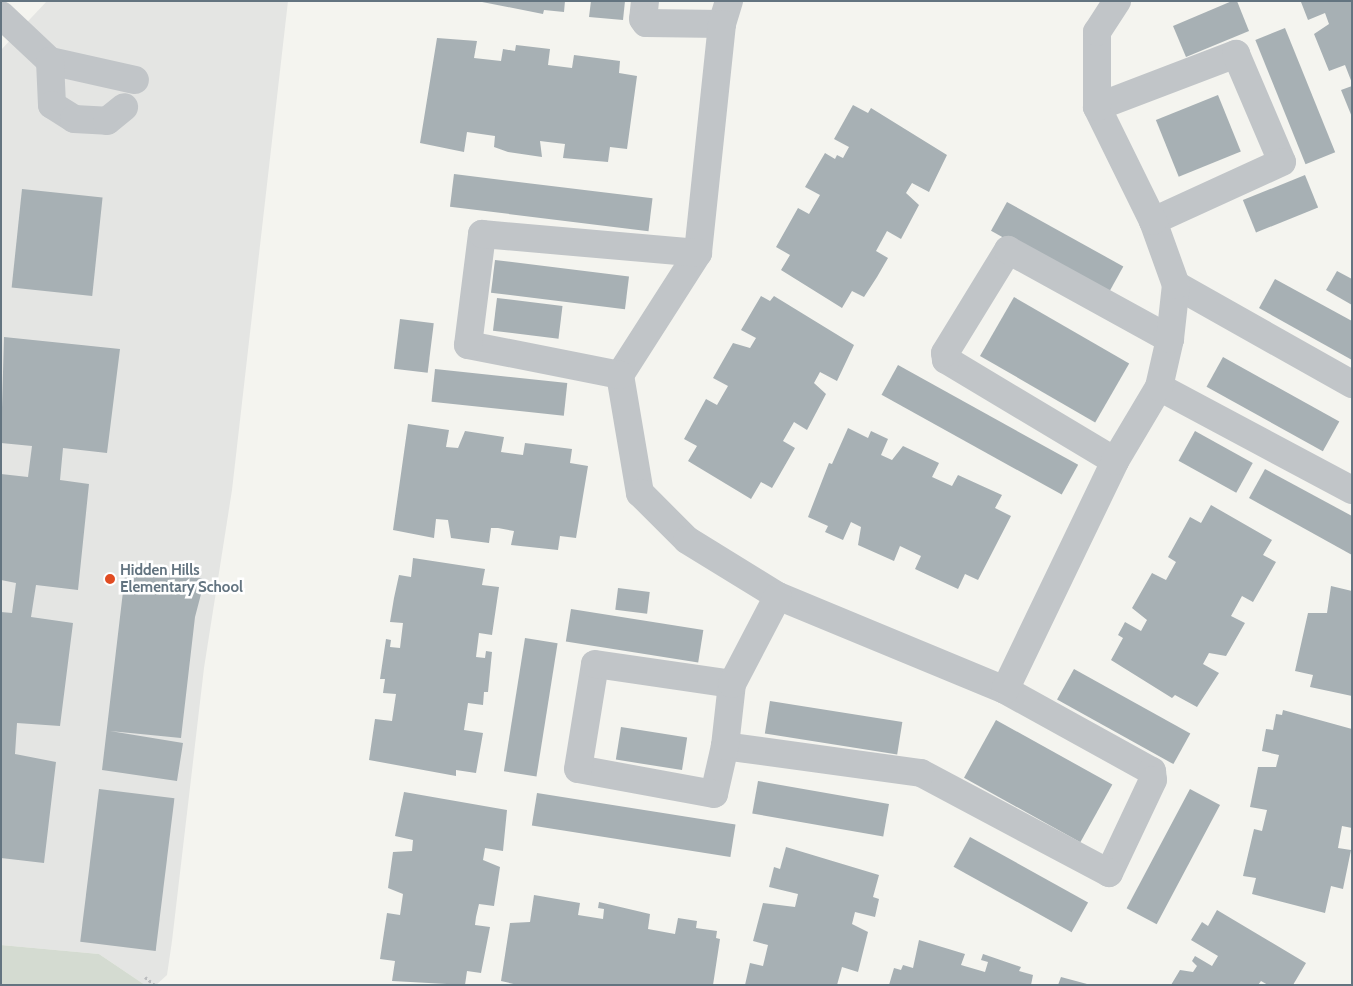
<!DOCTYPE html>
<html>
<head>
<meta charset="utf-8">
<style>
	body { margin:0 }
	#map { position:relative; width:1353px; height:986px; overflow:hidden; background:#f4f4ef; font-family:Cabin,sans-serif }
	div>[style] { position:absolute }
	.built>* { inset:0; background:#e4e5e3 }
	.green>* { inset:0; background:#d4dbd1 }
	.building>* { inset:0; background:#a7b0b4; transform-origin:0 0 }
	.path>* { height:3px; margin-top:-1.5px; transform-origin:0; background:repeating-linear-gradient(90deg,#bbbdbf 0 2.5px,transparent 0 5px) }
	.minor>* { height:28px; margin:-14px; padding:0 14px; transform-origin:14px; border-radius:14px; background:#c1c5c8 }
	.dots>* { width:14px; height:14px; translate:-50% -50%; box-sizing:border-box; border:2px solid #fff; border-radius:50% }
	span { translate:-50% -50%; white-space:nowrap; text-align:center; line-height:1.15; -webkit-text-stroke:5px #fff; paint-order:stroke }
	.poi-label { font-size:15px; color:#637480; font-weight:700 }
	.left { translate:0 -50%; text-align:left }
	.frame { position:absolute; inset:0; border:2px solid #637480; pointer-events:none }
</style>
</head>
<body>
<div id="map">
	<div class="built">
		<div style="clip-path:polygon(47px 1px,288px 1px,232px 490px,204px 668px,172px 941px,167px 975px,156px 985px,145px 985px,99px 954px,1px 945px,1px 50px)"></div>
	</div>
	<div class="green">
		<div style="clip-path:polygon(1px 945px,99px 954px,145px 985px,1px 985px)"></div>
	</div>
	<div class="building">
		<div style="clip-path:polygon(477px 1px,565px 1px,564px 12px,544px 10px,543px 14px)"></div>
		<div style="clip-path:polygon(591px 1px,625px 1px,623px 20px,589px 17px)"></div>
		<div style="clip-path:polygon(1232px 1px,1237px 1px,1249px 31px,1186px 57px,1173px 26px)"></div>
		<div style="clip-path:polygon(1352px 1px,1352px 83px,1345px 65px,1329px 71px,1314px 34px,1329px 24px,1325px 13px,1308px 20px,1301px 2px)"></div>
		<div style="left:1285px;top:28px;width:134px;height:32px;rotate:68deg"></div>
		<div style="clip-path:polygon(437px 38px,477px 41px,474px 58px,501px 61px,503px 49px,515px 51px,516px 45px,550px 49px,548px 65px,572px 68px,574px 55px,620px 61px,619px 73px,637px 76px,627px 149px,610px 147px,608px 162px,563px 158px,565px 144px,548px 142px,540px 141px,542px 157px,508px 152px,494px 147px,495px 136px,467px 132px,464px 152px,420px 143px)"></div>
		<div style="clip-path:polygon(1352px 86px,1352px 117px,1341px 90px)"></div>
		<div style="left:1218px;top:95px;width:61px;height:67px;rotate:68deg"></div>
		<div style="clip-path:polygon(853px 105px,868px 113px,871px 108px,947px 155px,929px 192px,912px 183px,906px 193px,919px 205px,901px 239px,887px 231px,876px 251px,888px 258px,877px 277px,864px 297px,852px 291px,842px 308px,781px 270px,790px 255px,776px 247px,798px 208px,809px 214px,820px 195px,805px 187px,825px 153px,835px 159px,837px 155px,843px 158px,849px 147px,834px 139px)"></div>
		<div style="left:454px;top:174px;width:200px;height:33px;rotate:7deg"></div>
		<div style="left:1305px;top:175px;width:35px;height:67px;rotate:68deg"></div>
		<div style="left:22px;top:189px;width:81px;height:99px;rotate:6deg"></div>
		<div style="left:1007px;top:202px;width:133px;height:33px;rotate:29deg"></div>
		<div style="left:495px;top:260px;width:135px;height:33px;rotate:7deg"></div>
		<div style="clip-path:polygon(1337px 271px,1352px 279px,1352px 305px,1326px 290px)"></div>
		<div style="clip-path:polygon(1275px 279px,1352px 321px,1352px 360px,1259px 308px)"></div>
		<div style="clip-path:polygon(761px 296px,770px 301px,774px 296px,854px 345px,837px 381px,820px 372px,814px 383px,826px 394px,807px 430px,794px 422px,783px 441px,795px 448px,772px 488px,761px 482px,751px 499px,688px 461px,697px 446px,684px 439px,706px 399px,717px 405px,728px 386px,713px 378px,733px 343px,750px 348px,756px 338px,741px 330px)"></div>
		<div style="left:1014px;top:297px;width:133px;height:68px;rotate:30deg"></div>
		<div style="left:497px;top:298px;width:66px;height:33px;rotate:7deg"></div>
		<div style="left:400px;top:319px;width:34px;height:50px;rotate:7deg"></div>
		<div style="clip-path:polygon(4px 337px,120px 349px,107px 453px,63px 448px,60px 480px,89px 484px,78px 590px,36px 585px,31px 617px,73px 623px,60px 726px,17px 723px,15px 754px,56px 762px,44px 863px,1px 858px,1px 612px,12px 613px,16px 583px,1px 580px,1px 474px,28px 477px,32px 446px,1px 443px)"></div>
		<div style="left:1223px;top:357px;width:133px;height:34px;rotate:29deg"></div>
		<div style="left:898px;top:365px;width:206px;height:34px;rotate:29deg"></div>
		<div style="left:435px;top:369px;width:133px;height:33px;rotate:6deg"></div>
		<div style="clip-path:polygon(408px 424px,449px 430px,446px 447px,458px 448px,465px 431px,504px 437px,501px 452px,523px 455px,525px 443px,572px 449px,570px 463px,588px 466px,576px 538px,560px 536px,558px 550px,511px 545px,514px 531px,498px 528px,491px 528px,489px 543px,451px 538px,448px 520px,436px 519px,434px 538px,393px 530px)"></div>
		<div style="clip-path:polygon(848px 428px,868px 438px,871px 431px,888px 439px,881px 455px,892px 460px,903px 446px,939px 463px,932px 477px,952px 486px,958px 475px,1002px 495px,995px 508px,1011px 516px,978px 580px,965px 574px,958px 589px,915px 569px,921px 556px,900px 546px,894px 561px,858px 545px,861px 527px,851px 522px,843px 540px,825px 532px,828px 526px,808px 517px,829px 463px,832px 464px)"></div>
		<div style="left:1195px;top:431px;width:66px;height:34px;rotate:29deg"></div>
		<div style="clip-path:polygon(1265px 469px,1352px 516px,1352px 555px,1249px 498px)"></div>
		<div style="clip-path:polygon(1211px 505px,1272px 540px,1263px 555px,1276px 562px,1253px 602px,1242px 596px,1231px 616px,1245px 623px,1226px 656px,1209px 653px,1203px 664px,1219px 673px,1197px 707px,1175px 695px,1172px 698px,1111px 660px,1123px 638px,1118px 635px,1125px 622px,1141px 631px,1147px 620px,1132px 608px,1152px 573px,1166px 580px,1176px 562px,1168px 557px,1190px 517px,1201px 523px)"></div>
		<div style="clip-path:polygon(413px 558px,485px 569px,482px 585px,499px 587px,492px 635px,479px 633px,476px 657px,485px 658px,486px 651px,492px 652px,488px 692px,484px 692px,483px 705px,468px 703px,464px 730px,483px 733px,476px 773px,456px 770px,456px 776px,369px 760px,375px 719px,392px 721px,396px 694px,383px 693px,385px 679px,380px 679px,386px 639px,391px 640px,390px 647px,400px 648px,403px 623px,390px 622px,394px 598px,399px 575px,411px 577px)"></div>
		<div style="clip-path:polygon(126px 566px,205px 579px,195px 617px,181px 738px,110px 731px,183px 743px,177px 781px,102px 770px)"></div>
		<div style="clip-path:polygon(1331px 586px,1352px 591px,1352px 696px,1310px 687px,1313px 675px,1295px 671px,1308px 613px,1327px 613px)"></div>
		<div style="left:618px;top:588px;width:32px;height:22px;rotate:7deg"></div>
		<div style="left:571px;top:609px;width:134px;height:33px;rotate:9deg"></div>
		<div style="left:525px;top:638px;width:33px;height:135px;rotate:9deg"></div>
		<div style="left:1074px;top:669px;width:133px;height:35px;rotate:29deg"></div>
		<div style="left:770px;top:701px;width:134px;height:33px;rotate:9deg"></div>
		<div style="clip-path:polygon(1283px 710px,1352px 729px,1352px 828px,1342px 826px,1338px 848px,1351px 850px,1343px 889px,1331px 886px,1325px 913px,1252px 894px,1256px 878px,1243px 876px,1254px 829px,1262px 831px,1267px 810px,1250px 807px,1258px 767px,1276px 767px,1279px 755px,1262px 751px,1266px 729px,1273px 730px,1276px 714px,1282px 715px)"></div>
		<div style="left:996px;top:720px;width:133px;height:66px;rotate:29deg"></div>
		<div style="left:621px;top:727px;width:67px;height:33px;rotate:9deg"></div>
		<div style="left:758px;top:781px;width:133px;height:33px;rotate:10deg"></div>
		<div style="left:99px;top:789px;width:76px;height:154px;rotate:7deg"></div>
		<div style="left:1190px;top:789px;width:34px;height:135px;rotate:28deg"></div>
		<div style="clip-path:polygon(404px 792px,507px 810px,503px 851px,485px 848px,483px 860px,500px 867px,494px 906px,479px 904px,476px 917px,475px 925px,490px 927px,481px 973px,467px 971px,465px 985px,392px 981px,395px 961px,380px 959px,387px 913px,400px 915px,403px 894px,388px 888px,393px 852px,412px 851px,413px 840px,395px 836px)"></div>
		<div style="left:537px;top:793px;width:201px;height:33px;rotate:9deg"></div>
		<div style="left:970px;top:837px;width:135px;height:34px;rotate:29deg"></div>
		<div style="clip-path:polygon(786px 847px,879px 875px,873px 897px,879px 899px,875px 917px,855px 912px,852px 924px,868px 932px,858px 972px,842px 967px,837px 985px,745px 985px,750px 963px,763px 966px,768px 945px,753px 941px,763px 903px,795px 907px,798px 894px,769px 887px,774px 867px,780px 869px)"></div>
		<div style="clip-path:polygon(534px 895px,580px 903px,578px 915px,603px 919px,604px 909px,598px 908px,599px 902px,650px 914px,648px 929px,675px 934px,678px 918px,697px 921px,696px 928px,717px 931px,716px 938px,720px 939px,713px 985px,518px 985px,501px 981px,510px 923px,530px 922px)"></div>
		<div style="clip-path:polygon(1217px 910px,1306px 963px,1293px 985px,1268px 985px,1261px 981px,1258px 985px,1171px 985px,1180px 970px,1193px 972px,1197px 966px,1192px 961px,1195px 956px,1212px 966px,1218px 956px,1191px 940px,1202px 922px,1208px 926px)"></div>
		<div style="clip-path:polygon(919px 940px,965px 954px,961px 965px,985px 972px,988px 962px,981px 960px,983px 954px,1021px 967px,1019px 971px,1033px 975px,1031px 985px,889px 985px,894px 968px,901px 970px,903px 965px,913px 968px)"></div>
		<div style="clip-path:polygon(1061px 977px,1087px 984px,1087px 985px,1058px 985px)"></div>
	</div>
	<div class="path">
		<div style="left:145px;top:977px;width:13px;rotate:39deg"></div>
	</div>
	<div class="minor">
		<div style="left:645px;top:1px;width:18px;rotate:96deg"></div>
		<div style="left:643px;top:19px;width:5px;rotate:53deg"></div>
		<div style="left:646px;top:23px;width:76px;rotate:0.8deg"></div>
		<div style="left:729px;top:1px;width:24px;rotate:107deg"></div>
		<div style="left:722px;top:24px;width:230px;rotate:96deg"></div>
		<div style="left:698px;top:253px;width:145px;rotate:122.6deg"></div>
		<div style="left:620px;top:375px;width:120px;rotate:80.4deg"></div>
		<div style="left:640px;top:493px;width:66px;rotate:45deg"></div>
		<div style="left:687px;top:540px;width:107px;rotate:31.6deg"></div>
		<div style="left:778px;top:596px;width:246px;rotate:22.5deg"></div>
		<div style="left:1005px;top:690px;width:168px;rotate:28.9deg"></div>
		<div style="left:1152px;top:771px;width:9px;rotate:84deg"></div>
		<div style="left:1153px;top:780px;width:103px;rotate:115.3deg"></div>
		<div style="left:1109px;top:873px;width:213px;rotate:-152deg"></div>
		<div style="left:921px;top:773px;width:198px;rotate:-172.2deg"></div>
		<div style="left:725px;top:746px;width:49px;rotate:102.9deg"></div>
		<div style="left:714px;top:794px;width:138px;rotate:-169.6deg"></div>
		<div style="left:578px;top:769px;width:106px;rotate:-80.8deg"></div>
		<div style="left:595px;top:664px;width:138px;rotate:8.3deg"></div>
		<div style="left:1px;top:15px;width:67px;rotate:43.2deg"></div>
		<div style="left:50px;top:61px;width:87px;rotate:12.6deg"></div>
		<div style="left:50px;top:61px;width:44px;rotate:87.4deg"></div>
		<div style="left:52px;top:105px;width:26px;rotate:32deg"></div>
		<div style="left:74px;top:119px;width:33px;rotate:3deg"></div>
		<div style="left:107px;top:121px;width:22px;rotate:-39deg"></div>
		<div style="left:1097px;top:107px;width:149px;rotate:-20.9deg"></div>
		<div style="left:1236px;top:54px;width:117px;rotate:66.9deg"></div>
		<div style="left:1282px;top:162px;width:142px;rotate:155.4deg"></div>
		<div style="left:1176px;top:285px;width:202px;rotate:29.4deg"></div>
		<div style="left:620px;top:375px;width:155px;rotate:-168.8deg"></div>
		<div style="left:468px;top:345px;width:112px;rotate:-82.8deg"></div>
		<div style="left:482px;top:234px;width:217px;rotate:5deg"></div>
		<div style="left:1159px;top:387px;width:219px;rotate:28.1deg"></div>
		<div style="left:1115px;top:461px;width:197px;rotate:-149.1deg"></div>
		<div style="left:946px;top:360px;width:7px;rotate:-98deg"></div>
		<div style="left:945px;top:353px;width:121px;rotate:-58.5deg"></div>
		<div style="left:1008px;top:250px;width:185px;rotate:28.8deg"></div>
		<div style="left:1005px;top:690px;width:254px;rotate:-64.3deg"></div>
		<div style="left:1115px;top:461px;width:86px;rotate:-59.3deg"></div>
		<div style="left:1159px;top:387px;width:49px;rotate:-77.1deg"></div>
		<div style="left:1170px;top:339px;width:54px;rotate:-83.7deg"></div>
		<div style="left:1176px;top:285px;width:68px;rotate:-109.8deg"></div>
		<div style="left:1153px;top:221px;width:127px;rotate:-116.2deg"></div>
		<div style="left:1097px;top:107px;width:75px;rotate:-90deg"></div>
		<div style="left:1097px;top:32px;width:37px;rotate:-57deg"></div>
		<div style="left:725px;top:746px;width:62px;rotate:-83.6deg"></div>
		<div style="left:732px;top:684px;width:99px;rotate:-62.4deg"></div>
	</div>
	<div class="dots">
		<div style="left:110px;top:579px;background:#e14c22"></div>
	</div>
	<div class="poi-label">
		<span class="left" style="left:120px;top:579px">Hidden Hills<br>Elementary School</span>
	</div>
	<div class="frame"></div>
</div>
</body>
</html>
